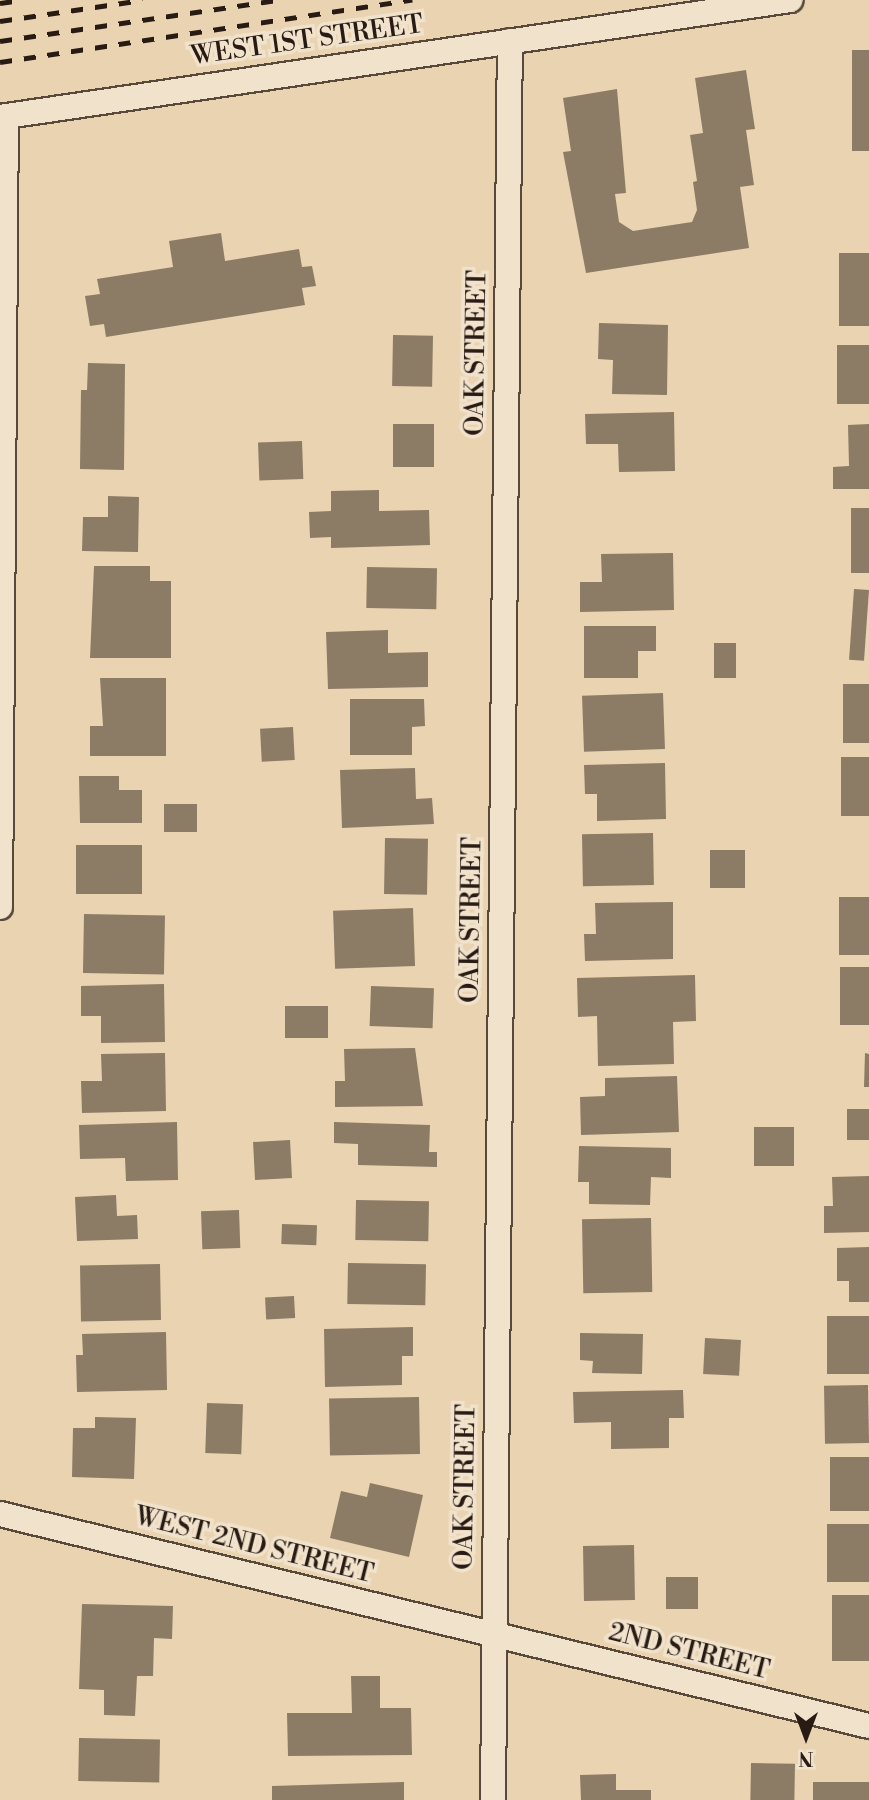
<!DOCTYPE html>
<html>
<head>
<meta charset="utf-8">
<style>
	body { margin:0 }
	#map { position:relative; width:869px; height:1800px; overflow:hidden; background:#ead3b1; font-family:"Libre Bodoni",serif }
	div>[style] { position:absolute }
	.building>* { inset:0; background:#8c7b65; transform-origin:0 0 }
	.roads { filter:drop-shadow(2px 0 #58493a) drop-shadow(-2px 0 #58493a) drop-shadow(0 2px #58493a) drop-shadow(0 -2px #58493a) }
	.minor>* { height:24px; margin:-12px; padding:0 12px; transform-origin:12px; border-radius:12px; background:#f1e2cc }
	.rail>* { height:5px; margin-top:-2.5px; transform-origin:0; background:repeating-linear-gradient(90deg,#271b13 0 12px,transparent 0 24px) }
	span { translate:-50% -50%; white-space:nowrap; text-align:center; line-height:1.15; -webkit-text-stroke:7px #f1e2cc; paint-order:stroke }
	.street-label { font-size:26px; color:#271b13 }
	.north { position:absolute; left:771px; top:1702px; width:70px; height:70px; -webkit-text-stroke:5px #f1e2cc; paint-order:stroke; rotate:180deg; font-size:19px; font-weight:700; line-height:28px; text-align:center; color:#271b13 }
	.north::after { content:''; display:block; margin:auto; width:24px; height:32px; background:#271b13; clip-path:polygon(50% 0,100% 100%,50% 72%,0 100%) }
</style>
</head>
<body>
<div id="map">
	<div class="building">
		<div style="left:869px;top:50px;width:101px;height:17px;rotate:90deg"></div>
		<div style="clip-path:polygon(746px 70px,755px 129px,746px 130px,754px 185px,740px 187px,749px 248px,586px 273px,563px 152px,571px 151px,563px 98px,617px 89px,626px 193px,615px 194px,619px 222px,633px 231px,692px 222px,697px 210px,693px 182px,697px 181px,690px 135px,703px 133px,695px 78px)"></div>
		<div style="clip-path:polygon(221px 233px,225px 261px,299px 249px,302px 267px,312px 266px,316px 286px,302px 288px,305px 305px,106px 337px,104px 324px,90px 326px,85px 296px,100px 294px,97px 279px,173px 267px,169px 241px)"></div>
		<div style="left:869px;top:253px;width:73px;height:30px;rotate:90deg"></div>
		<div style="clip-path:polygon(599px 323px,668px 325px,667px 395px,612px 394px,613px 360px,598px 359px)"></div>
		<div style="left:393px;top:335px;width:40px;height:51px;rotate:1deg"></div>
		<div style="left:837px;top:345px;width:32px;height:59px"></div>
		<div style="clip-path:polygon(88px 363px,125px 364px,124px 470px,80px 469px,81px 390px,87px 390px)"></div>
		<div style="clip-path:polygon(674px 412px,675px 471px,619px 472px,618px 444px,586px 444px,585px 414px)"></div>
		<div style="left:393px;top:424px;width:41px;height:43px"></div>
		<div style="clip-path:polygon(869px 424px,869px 489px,833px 489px,833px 467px,849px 466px,848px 425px)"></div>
		<div style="left:302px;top:441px;width:38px;height:44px;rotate:88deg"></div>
		<div style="clip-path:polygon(379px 490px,379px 511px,429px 510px,430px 545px,331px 548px,331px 537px,310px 538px,309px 512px,331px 511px,331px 491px)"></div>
		<div style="clip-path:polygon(108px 496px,139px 497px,138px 552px,82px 551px,83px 517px,108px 517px)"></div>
		<div style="left:869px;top:508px;width:65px;height:18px;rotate:90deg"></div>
		<div style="clip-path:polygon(673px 553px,674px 610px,580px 612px,580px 582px,602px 582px,601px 554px)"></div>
		<div style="clip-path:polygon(94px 566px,150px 566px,150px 581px,171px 581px,171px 658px,90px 658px)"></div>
		<div style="left:367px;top:567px;width:70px;height:41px;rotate:1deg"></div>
		<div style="left:854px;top:589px;width:15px;height:71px;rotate:4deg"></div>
		<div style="clip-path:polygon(584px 626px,656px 626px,656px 651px,638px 651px,638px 678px,584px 678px)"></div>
		<div style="clip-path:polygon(388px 630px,388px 653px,428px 652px,428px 687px,328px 689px,326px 632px)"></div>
		<div style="left:714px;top:643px;width:22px;height:35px"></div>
		<div style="clip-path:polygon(100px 678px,166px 678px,166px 756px,90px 756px,90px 726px,103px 726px)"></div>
		<div style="left:869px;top:684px;width:59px;height:26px;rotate:90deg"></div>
		<div style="left:663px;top:693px;width:56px;height:81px;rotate:88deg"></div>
		<div style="clip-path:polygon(350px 699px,424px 699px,425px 726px,412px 727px,412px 755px,350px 755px)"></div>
		<div style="left:293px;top:727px;width:33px;height:33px;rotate:87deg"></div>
		<div style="left:841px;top:757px;width:28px;height:59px"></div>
		<div style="clip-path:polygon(665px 763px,666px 819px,597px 821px,597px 794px,585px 794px,584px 765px)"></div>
		<div style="clip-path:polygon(415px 768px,416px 799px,432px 798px,434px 824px,342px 828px,340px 770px)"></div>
		<div style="clip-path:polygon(79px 776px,119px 776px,119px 790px,142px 790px,142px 823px,80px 823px)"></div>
		<div style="left:164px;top:804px;width:33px;height:28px"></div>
		<div style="left:653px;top:833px;width:52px;height:71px;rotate:89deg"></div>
		<div style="left:385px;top:838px;width:43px;height:56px;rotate:1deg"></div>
		<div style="left:142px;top:845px;width:49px;height:66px;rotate:90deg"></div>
		<div style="left:710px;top:850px;width:35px;height:38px"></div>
		<div style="left:839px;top:897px;width:30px;height:58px"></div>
		<div style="clip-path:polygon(673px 902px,673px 959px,585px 961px,584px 934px,596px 934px,595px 903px)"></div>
		<div style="left:413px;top:908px;width:58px;height:80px;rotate:88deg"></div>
		<div style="left:84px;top:914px;width:81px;height:59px;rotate:1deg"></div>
		<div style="left:869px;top:967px;width:58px;height:29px;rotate:90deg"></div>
		<div style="clip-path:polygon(695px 975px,696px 1021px,673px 1022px,674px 1064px,598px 1066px,597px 1016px,578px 1017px,577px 978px)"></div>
		<div style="clip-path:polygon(164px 984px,165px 1042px,101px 1043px,101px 1016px,81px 1016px,81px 986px)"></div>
		<div style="left:371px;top:986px;width:63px;height:40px;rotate:2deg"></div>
		<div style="left:328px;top:1006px;width:32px;height:43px;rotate:90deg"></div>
		<div style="clip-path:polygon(415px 1048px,423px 1106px,335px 1107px,335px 1081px,345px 1081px,344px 1049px)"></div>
		<div style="clip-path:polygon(165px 1053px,166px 1111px,82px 1113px,81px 1081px,102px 1081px,101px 1054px)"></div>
		<div style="clip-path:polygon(865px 1053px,869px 1054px,869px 1087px,864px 1087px)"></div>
		<div style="clip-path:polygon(677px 1076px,679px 1132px,581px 1135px,580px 1097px,605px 1096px,605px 1078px)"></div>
		<div style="left:869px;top:1109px;width:31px;height:22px;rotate:90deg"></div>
		<div style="clip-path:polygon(177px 1122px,178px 1180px,126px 1181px,125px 1158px,80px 1159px,79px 1125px)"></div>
		<div style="clip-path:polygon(334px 1122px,430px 1125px,429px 1152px,437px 1152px,437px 1167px,358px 1165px,358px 1144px,334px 1143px)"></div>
		<div style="left:794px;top:1127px;width:39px;height:40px;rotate:90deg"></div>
		<div style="left:290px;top:1140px;width:38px;height:37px;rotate:87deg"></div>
		<div style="clip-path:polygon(579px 1146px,671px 1148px,671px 1178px,651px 1177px,650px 1205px,589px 1204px,589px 1182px,578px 1182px)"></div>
		<div style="clip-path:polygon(869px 1176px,869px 1232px,824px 1233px,824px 1206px,833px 1206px,832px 1177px)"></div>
		<div style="clip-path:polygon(116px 1195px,117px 1216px,137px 1215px,138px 1239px,77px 1241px,75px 1197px)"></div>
		<div style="left:356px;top:1200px;width:73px;height:40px;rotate:1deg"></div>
		<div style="left:239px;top:1210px;width:38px;height:38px;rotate:88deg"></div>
		<div style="left:651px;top:1218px;width:74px;height:69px;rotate:89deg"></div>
		<div style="left:282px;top:1224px;width:35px;height:20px;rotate:2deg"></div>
		<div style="clip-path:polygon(869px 1247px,869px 1302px,849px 1302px,849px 1281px,837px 1281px,837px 1248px)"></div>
		<div style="left:348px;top:1263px;width:78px;height:41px;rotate:1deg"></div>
		<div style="left:160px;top:1264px;width:56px;height:80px;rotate:89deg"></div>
		<div style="left:294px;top:1296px;width:22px;height:29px;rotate:87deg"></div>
		<div style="left:827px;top:1316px;width:42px;height:58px"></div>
		<div style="clip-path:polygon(413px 1327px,413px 1356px,402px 1356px,402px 1385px,325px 1387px,324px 1329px)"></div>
		<div style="clip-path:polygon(166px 1332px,167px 1390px,77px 1392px,76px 1355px,83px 1355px,82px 1334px)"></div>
		<div style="clip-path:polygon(580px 1333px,643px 1334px,642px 1374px,592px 1373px,593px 1361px,580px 1360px)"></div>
		<div style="left:705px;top:1338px;width:36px;height:36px;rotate:3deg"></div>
		<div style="left:868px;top:1385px;width:58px;height:44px;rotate:89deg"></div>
		<div style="clip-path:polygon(683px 1390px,684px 1418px,669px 1418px,669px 1448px,611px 1449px,611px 1422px,574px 1423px,573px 1392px)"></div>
		<div style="left:419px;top:1397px;width:57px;height:90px;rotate:89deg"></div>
		<div style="left:207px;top:1403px;width:36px;height:50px;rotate:2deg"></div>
		<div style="clip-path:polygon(95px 1417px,136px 1418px,134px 1479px,72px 1477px,73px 1428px,95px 1428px)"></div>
		<div style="left:869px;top:1457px;width:54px;height:39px;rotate:90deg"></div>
		<div style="clip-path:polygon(370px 1483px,423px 1495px,409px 1557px,330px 1538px,341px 1491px,367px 1497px)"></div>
		<div style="left:869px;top:1524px;width:58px;height:42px;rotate:90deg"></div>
		<div style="left:634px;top:1545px;width:55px;height:51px;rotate:89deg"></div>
		<div style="left:666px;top:1577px;width:32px;height:32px"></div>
		<div style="left:869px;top:1595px;width:66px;height:37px;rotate:90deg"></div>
		<div style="clip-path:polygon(82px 1604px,173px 1606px,172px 1639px,154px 1638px,153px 1676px,137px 1676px,135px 1716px,104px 1715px,104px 1690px,79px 1689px)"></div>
		<div style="clip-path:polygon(351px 1676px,380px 1676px,380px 1708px,411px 1708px,412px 1755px,288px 1756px,287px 1713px,352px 1713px)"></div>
		<div style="left:79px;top:1738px;width:81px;height:43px;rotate:1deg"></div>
		<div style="left:751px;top:1763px;width:44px;height:37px;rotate:1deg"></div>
		<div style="clip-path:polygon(616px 1774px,616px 1790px,651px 1790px,651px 1800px,581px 1800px,580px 1775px)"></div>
		<div style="clip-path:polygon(404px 1782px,404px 1800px,272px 1800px,272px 1786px)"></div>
		<div style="left:869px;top:1782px;width:18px;height:56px;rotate:90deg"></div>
	</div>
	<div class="roads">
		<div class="minor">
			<div style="left:0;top:117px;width:799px;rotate:-8.42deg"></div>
			<div style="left:0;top:907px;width:791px;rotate:-89.57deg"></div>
			<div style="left:0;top:1514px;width:894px;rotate:13.71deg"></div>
			<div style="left:493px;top:1800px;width:1759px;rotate:-89.45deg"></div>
		</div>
	</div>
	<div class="rail">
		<div style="left:0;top:3px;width:22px;rotate:-8deg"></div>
		<div style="left:0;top:21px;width:144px;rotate:-8.4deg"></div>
		<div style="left:0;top:41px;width:280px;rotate:-8.4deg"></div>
		<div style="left:0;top:62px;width:417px;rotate:-8.6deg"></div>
	</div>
	<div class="street-label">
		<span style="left:307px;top:41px;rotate:-8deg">WEST 1ST STREET</span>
		<span style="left:477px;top:353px;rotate:-89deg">OAK STREET</span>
		<span style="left:472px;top:920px;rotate:-89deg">OAK STREET</span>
		<span style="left:466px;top:1487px;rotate:-89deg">OAK STREET</span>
		<span style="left:254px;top:1546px;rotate:14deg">WEST 2ND STREET</span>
		<span style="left:689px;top:1652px;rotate:14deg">2ND STREET</span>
	</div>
	<div class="north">N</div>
</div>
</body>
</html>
